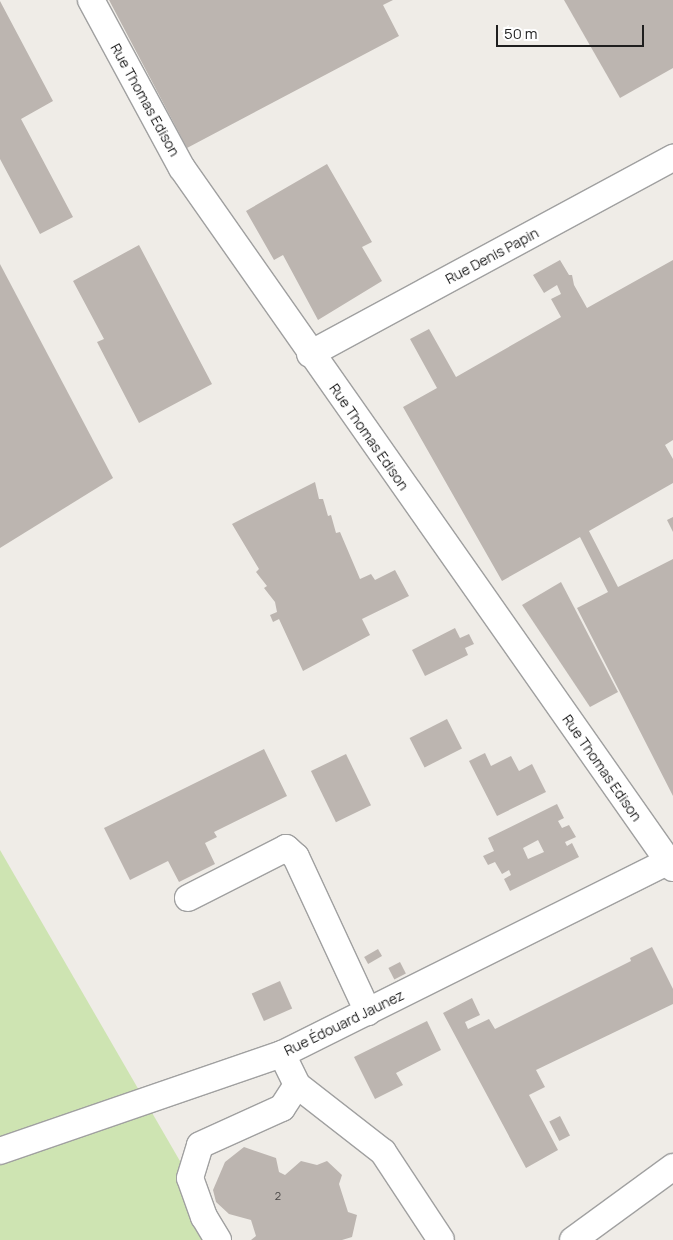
<!DOCTYPE html>
<html>
<head>
<meta charset="utf-8">
<style>
	body { margin:0 }
	#map { position:relative; width:673px; height:1240px; overflow:hidden; background:#efece7; font-family:Manrope,sans-serif }
	div>[style] { position:absolute }
	.grass>* { inset:0; background:#cee4b2 }
	.building>* { inset:0; background:#bcb5b0; transform-origin:0 0 }
	.roads { filter:drop-shadow(1px 0 #a0a0a0) drop-shadow(-1px 0 #a0a0a0) drop-shadow(0 1px #a0a0a0) drop-shadow(0 -1px #a0a0a0) }
	.minor>* { height:26px; margin:-13px; padding:0 13px; transform-origin:13px; border-radius:13px; background:#fff }
	span { translate:-50% -50%; white-space:nowrap; text-align:center; line-height:1.15; -webkit-text-stroke:4px #fff; paint-order:stroke }
	.number-label { font-size:11px; color:#464443 }
	.number-label span { -webkit-text-stroke-width:0 }
	.street-label { font-size:14px; color:#1f1f1f }
	.scale { position:absolute; left:496px; top:25px; width:148px; height:22px; box-sizing:border-box; border:2px solid #1f1f1f; border-top:0; padding-left:6px; font-size:15px; line-height:18px; white-space:nowrap; color:#1f1f1f; -webkit-text-stroke:4px #fff; paint-order:stroke }
</style>
</head>
<body>
<div id="map">
	<div class="grass">
		<div style="clip-path:polygon(0 850px,210px 1213px,218px 1240px,0 1240px)"></div>
	</div>
	<div class="building">
		<div style="clip-path:polygon(109px 0,393px 0,383px 5px,399px 36px,187px 148px)"></div>
		<div style="clip-path:polygon(564px 0,673px 0,673px 68px,620px 98px)"></div>
		<div style="clip-path:polygon(0 1px,53px 101px,21px 119px,73px 217px,40px 234px,0 159px)"></div>
		<div style="clip-path:polygon(327px 164px,372px 242px,362px 247px,382px 281px,318px 320px,283px 255px,274px 260px,246px 211px)"></div>
		<div style="clip-path:polygon(139px 245px,212px 384px,139px 423px,97px 342px,104px 339px,73px 281px)"></div>
		<div style="clip-path:polygon(560px 260px,569px 275px,572px 275px,574px 285px,587px 308px,673px 260px,673px 440px,665px 445px,673px 459px,673px 483px,589px 531px,618px 587px,673px 559px,673px 796px,577px 608px,608px 592px,580px 537px,502px 581px,403px 407px,437px 388px,410px 339px,429px 329px,456px 377px,561px 317px,551px 299px,561px 294px,557px 285px,544px 293px,533px 275px)"></div>
		<div style="clip-path:polygon(0 264px,113px 478px,0 548px)"></div>
		<div style="clip-path:polygon(315px 482px,319px 499px,323px 499px,328px 516px,331px 515px,336px 533px,340px 532px,360px 579px,371px 574px,375px 580px,395px 570px,409px 596px,362px 619px,370px 635px,303px 671px,279px 619px,273px 622px,270px 615px,277px 612px,275px 602px,264px 588px,267px 586px,256px 572px,259px 569px,232px 524px)"></div>
		<div style="clip-path:polygon(673px 517px,673px 532px,667px 520px)"></div>
		<div style="clip-path:polygon(561px 582px,618px 692px,590px 707px,522px 605px)"></div>
		<div style="clip-path:polygon(455px 628px,460px 638px,469px 634px,474px 644px,465px 648px,468px 655px,425px 676px,412px 650px)"></div>
		<div style="left:447px;top:719px;width:33px;height:42px;rotate:63deg"></div>
		<div style="clip-path:polygon(264px 749px,287px 796px,214px 832px,217px 837px,205px 843px,215px 864px,179px 882px,168px 861px,130px 880px,104px 828px)"></div>
		<div style="clip-path:polygon(485px 753px,491px 766px,511px 756px,519px 771px,532px 764px,546px 792px,497px 816px,469px 761px)"></div>
		<div style="left:346px;top:754px;width:57px;height:39px;rotate:64deg"></div>
		<div style="clip-path:polygon(evenodd,557px 804px,564px 818px,558px 821px,562px 828px,569px 825px,576px 837px,565px 842px,567px 846px,572px 843px,579px 857px,510px 891px,504px 879px,511px 875px,509px 870px,502px 874px,495px 862px,488px 865px,483px 856px,494px 851px,488px 838px,557px 804px,538px 840px,544px 852px,528px 859px,523px 848px,538px 840px)"></div>
		<div style="clip-path:polygon(652px 947px,673px 989px,673px 1004px,536px 1070px,545px 1087px,529px 1095px,558px 1150px,526px 1168px,443px 1013px,472px 998px,480px 1015px,465px 1022px,468px 1029px,489px 1019px,495px 1029px,631px 961px,630px 958px)"></div>
		<div style="left:378px;top:949px;width:8px;height:16px;rotate:60deg"></div>
		<div style="left:400px;top:962px;width:13px;height:13px;rotate:63deg"></div>
		<div style="left:280px;top:981px;width:30px;height:31px;rotate:66deg"></div>
		<div style="clip-path:polygon(427px 1021px,441px 1050px,396px 1073px,403px 1085px,375px 1099px,354px 1057px)"></div>
		<div style="left:560px;top:1116px;width:22px;height:12px;rotate:63deg"></div>
		<div style="clip-path:polygon(244px 1147px,276px 1158px,279px 1172px,285px 1175px,301px 1161px,317px 1165px,327px 1161px,342px 1175px,339px 1184px,348px 1212px,357px 1215px,352px 1237px,342px 1240px,251px 1240px,256px 1236px,251px 1220px,229px 1214px,216px 1202px,213px 1190px,225px 1162px)"></div>
	</div>
	<div class="roads">
		<div class="minor">
			<div style="left:91px;top:0;width:191px;rotate:61.6deg"></div>
			<div style="left:182px;top:168px;width:855px;rotate:54.95deg"></div>
			<div style="left:310px;top:354px;width:413px;rotate:-28.4deg"></div>
			<div style="left:188px;top:898px;width:110px;rotate:-27deg"></div>
			<div style="left:286px;top:848px;width:13px;rotate:42deg"></div>
			<div style="left:296px;top:857px;width:171px;rotate:65.1deg"></div>
			<div style="left:282px;top:1054px;width:34px;rotate:64deg"></div>
			<div style="left:297px;top:1085px;width:109px;rotate:37.9deg"></div>
			<div style="left:383px;top:1152px;width:105px;rotate:56.6deg"></div>
			<div style="left:0;top:1151px;width:298px;rotate:-19deg"></div>
			<div style="left:282px;top:1054px;width:437px;rotate:-26.5deg"></div>
			<div style="left:218px;top:1240px;width:27px;rotate:-121deg"></div>
			<div style="left:204px;top:1217px;width:41px;rotate:-109.7deg"></div>
			<div style="left:190px;top:1178px;width:34px;rotate:-73deg"></div>
			<div style="left:200px;top:1145px;width:90px;rotate:-24.3deg"></div>
			<div style="left:282px;top:1108px;width:27px;rotate:-57deg"></div>
			<div style="left:573px;top:1240px;width:124px;rotate:-36.1deg"></div>
		</div>
	</div>
	<div class="number-label">
		<span style="left:278px;top:1196px">2</span>
	</div>
	<div class="street-label">
		<span style="left:145px;top:100px;rotate:61deg">Rue Thomas Edison</span>
		<span style="left:492px;top:256px;rotate:-28deg">Rue Denis Papin</span>
		<span style="left:369px;top:437px;rotate:55deg">Rue Thomas Edison</span>
		<span style="left:602px;top:768px;rotate:55deg">Rue Thomas Edison</span>
		<span style="left:344px;top:1023px;rotate:-26deg">Rue Édouard Jaunez</span>
	</div>
	<div class="scale">50 m</div>
</div>
</body>
</html>
